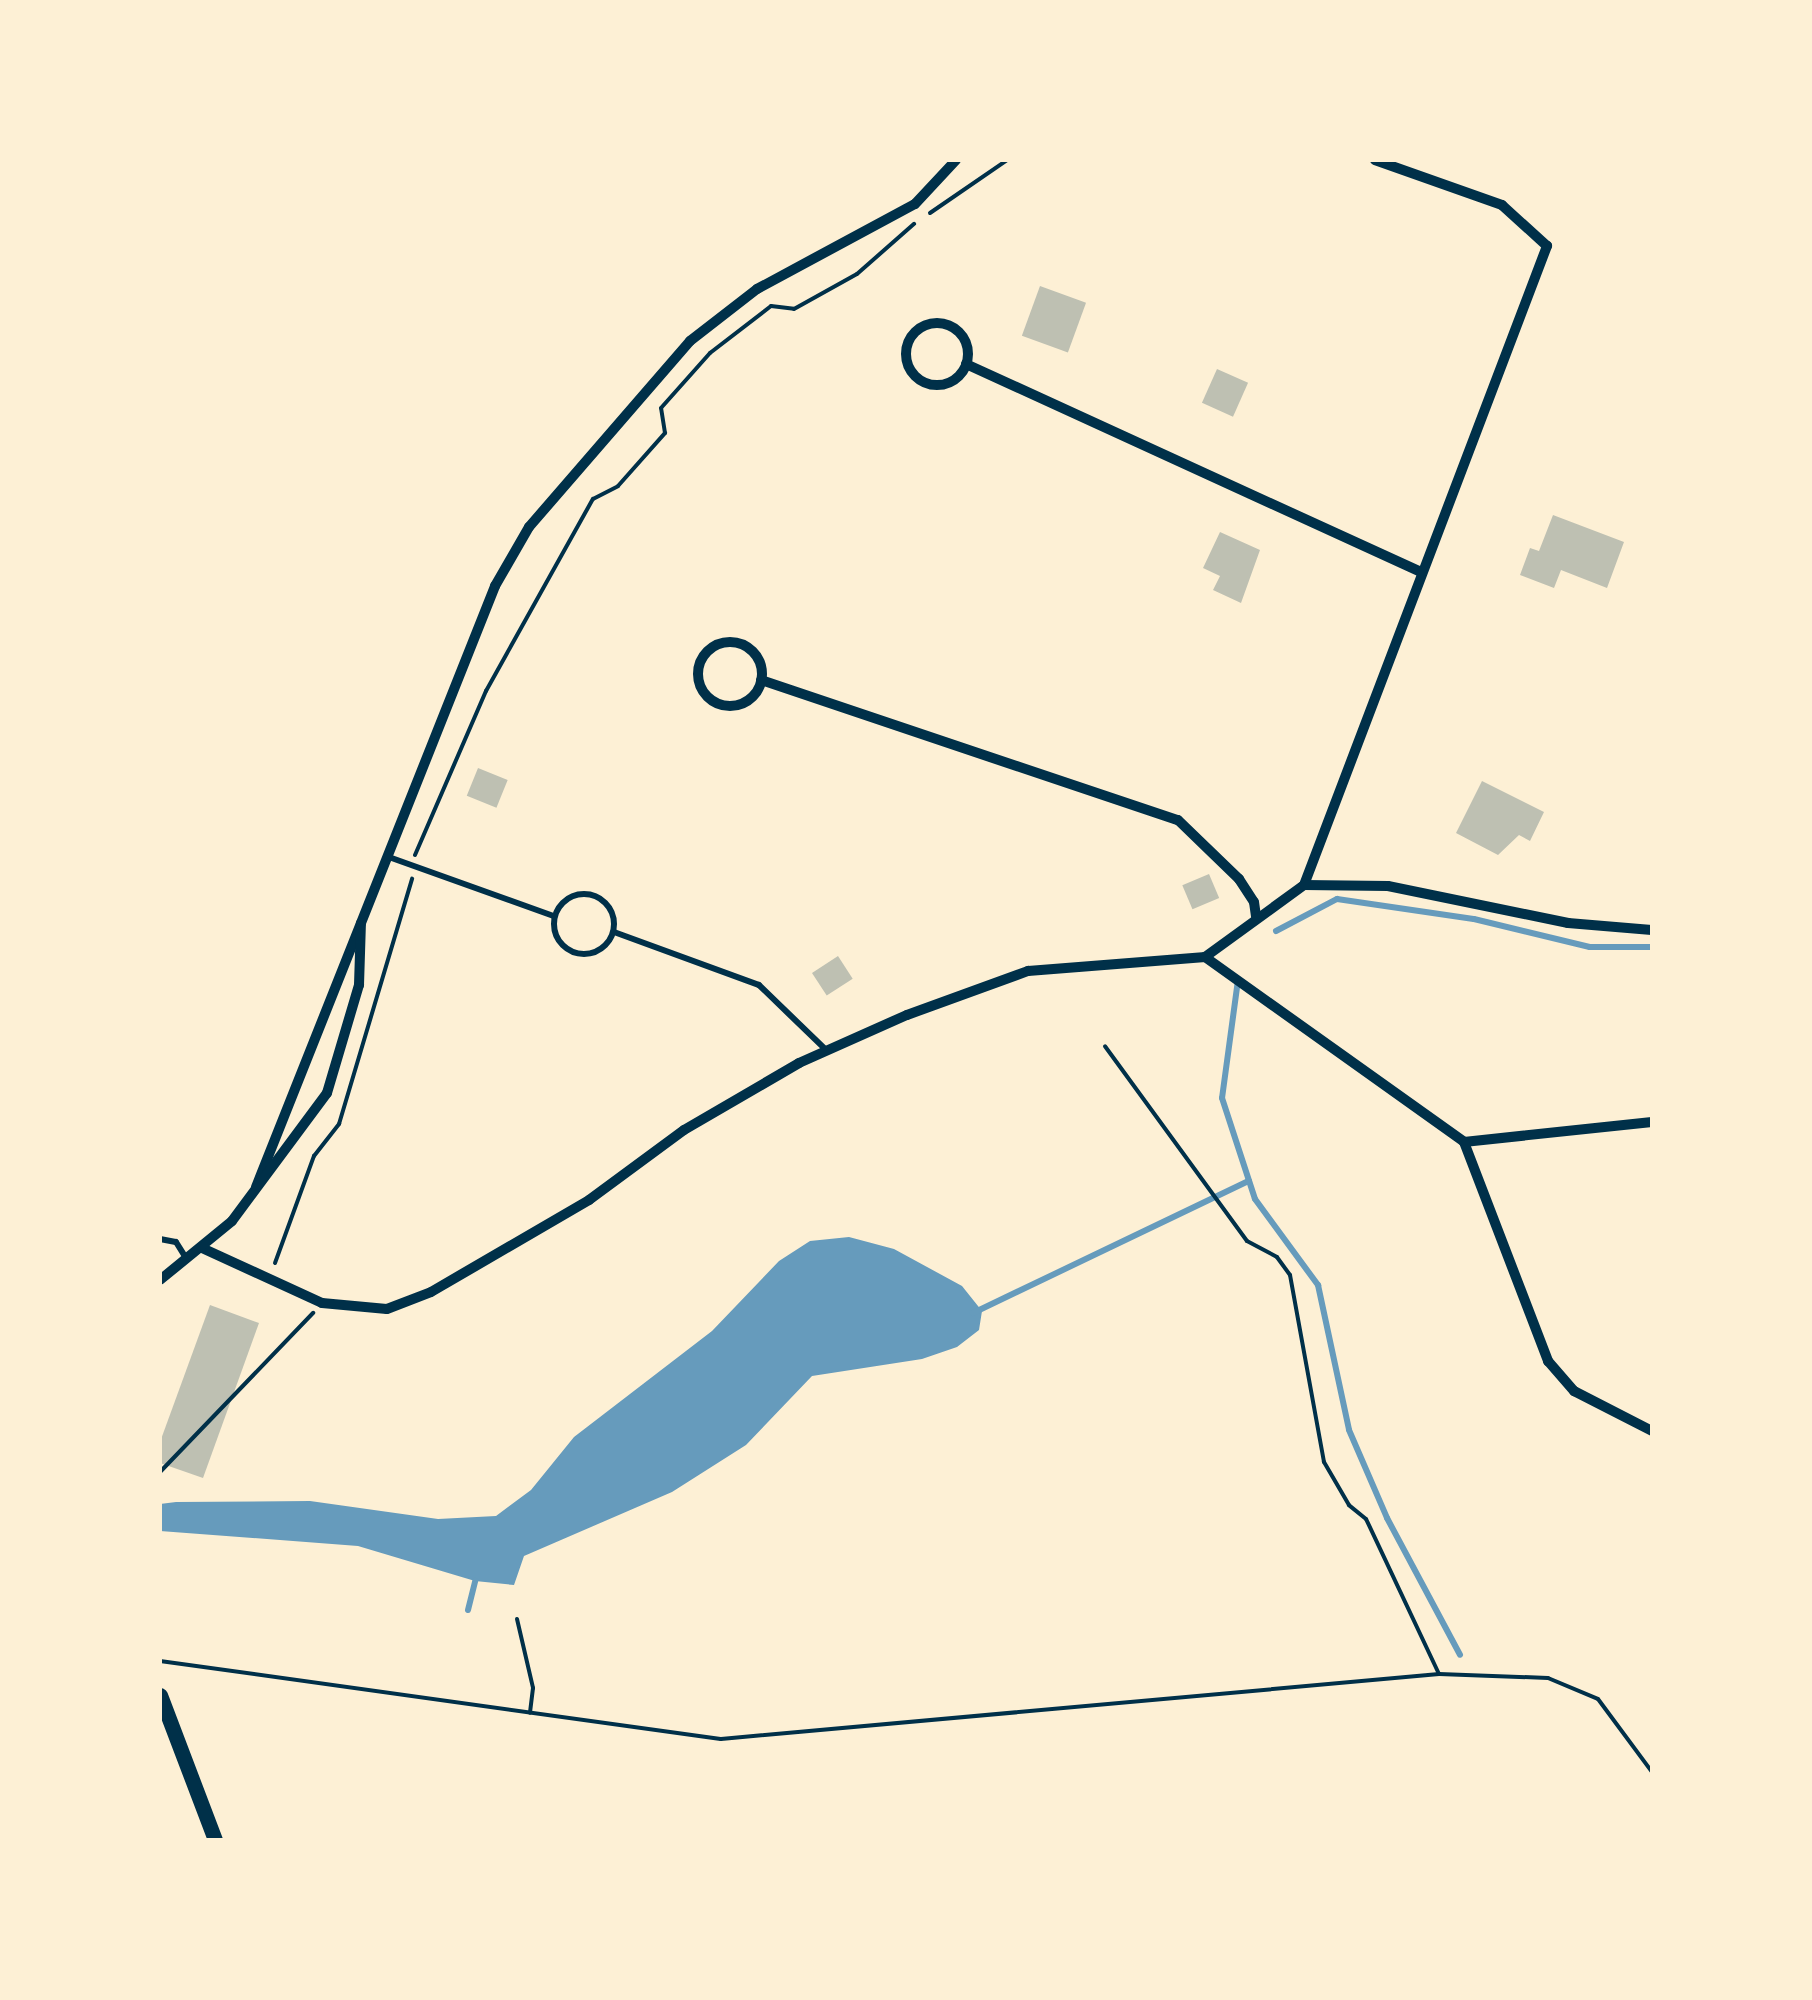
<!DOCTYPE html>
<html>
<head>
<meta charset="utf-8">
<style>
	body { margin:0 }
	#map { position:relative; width:1812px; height:2000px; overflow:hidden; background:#fdf0d5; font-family:Rubik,sans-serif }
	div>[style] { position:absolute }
	.water>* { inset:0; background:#669bbc }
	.stream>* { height:6px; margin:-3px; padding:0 3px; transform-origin:3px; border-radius:3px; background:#669bbc }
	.building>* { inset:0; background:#bec0b2; transform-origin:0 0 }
	.path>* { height:4px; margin:-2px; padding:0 2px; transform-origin:2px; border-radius:2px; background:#003049 }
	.service>* { height:6px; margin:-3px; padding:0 3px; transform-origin:3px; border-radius:3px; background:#003049 }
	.service>.ring { margin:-3px; padding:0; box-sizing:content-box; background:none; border:6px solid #003049; border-radius:50% }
	.minor>* { height:10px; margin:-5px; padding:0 5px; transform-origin:5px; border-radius:5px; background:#003049 }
	.minor>.ring { margin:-5px; padding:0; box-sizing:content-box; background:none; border:10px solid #003049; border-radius:50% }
	.tertiary>* { height:15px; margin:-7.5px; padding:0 7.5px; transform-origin:7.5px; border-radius:7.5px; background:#003049 }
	span { translate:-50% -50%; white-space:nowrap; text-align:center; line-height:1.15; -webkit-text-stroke:10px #fdf0d5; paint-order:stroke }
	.frame { position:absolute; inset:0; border:162px solid #fdf0d5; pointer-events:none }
</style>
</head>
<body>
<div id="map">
	<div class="water">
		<div style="clip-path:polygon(849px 1237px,894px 1249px,962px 1286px,982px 1311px,979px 1330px,957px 1347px,922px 1359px,812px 1376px,746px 1445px,672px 1492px,524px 1556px,514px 1585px,475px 1581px,358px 1546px,160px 1531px,160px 1504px,176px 1502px,310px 1501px,438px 1519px,496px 1516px,531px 1490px,574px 1437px,712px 1331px,779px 1261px,810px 1241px)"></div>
	</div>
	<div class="stream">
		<div style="left:1276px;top:931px;width:69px;rotate:-27.7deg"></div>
		<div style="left:1337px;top:899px;width:138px;rotate:8.3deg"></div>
		<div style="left:1474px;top:919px;width:119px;rotate:13.6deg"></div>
		<div style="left:1590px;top:947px;width:62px"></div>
		<div style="left:1238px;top:980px;width:119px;rotate:97.7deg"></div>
		<div style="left:1222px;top:1098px;width:106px;rotate:71.9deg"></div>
		<div style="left:1255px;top:1199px;width:107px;rotate:53.8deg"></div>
		<div style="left:1318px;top:1285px;width:148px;rotate:77.9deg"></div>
		<div style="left:1349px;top:1430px;width:96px;rotate:66.6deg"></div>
		<div style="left:1387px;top:1518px;width:155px;rotate:61.9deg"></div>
		<div style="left:973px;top:1313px;width:306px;rotate:-25.6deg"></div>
		<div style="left:468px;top:1610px;width:30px;rotate:-76deg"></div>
	</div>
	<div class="building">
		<div style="left:1040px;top:286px;width:49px;height:53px;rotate:20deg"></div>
		<div style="left:1217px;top:369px;width:34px;height:37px;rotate:24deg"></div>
		<div style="clip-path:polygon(1553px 515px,1624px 542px,1607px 588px,1561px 570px,1554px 588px,1520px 575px,1530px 548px,1539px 551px)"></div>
		<div style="clip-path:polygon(1220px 532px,1260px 550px,1241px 603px,1213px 590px,1220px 576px,1203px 568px)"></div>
		<div style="left:478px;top:768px;width:32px;height:30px;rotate:22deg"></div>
		<div style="clip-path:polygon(1482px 781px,1544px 812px,1530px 841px,1519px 835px,1498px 855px,1456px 833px)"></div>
		<div style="left:1209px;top:874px;width:26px;height:29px;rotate:67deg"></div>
		<div style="left:838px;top:956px;width:27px;height:31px;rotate:57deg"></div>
		<div style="clip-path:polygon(210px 1305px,259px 1323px,203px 1478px,160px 1463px,160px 1442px)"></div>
	</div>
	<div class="path">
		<div style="left:930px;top:213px;width:93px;rotate:-34.5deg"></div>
		<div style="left:415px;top:855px;width:179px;rotate:-66.6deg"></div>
		<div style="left:486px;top:691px;width:220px;rotate:-60.9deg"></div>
		<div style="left:593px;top:499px;width:28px;rotate:-27deg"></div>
		<div style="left:618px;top:486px;width:71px;rotate:-48.4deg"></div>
		<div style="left:665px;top:433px;width:25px;rotate:-99deg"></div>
		<div style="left:661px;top:408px;width:74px;rotate:-48.3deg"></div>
		<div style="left:710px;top:353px;width:77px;rotate:-37.6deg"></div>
		<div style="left:771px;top:306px;width:23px;rotate:7deg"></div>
		<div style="left:794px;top:309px;width:72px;rotate:-29.1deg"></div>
		<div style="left:857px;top:274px;width:76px;rotate:-41.3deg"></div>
		<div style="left:275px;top:1263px;width:114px;rotate:-70deg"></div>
		<div style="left:314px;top:1156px;width:41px;rotate:-52deg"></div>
		<div style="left:339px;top:1124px;width:256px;rotate:-73.4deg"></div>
		<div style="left:160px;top:1472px;width:221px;rotate:-46.1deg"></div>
		<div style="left:517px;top:1619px;width:71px;rotate:76.9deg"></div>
		<div style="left:533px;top:1688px;width:25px;rotate:97deg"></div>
		<div style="left:160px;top:1661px;width:566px;rotate:7.92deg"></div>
		<div style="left:721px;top:1739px;width:721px;rotate:-5.17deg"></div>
		<div style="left:1439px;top:1674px;width:171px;rotate:-115.2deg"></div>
		<div style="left:1366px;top:1519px;width:22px;rotate:-141deg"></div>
		<div style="left:1349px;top:1505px;width:50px;rotate:-120.2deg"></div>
		<div style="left:1324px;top:1462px;width:190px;rotate:-100.3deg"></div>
		<div style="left:1290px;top:1275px;width:22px;rotate:-126deg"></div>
		<div style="left:1277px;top:1257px;width:34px;rotate:-152deg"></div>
		<div style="left:1247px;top:1241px;width:241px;rotate:-126.1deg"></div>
		<div style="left:1439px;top:1674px;width:109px;rotate:2.1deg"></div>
		<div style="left:1548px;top:1678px;width:54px;rotate:22.8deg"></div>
		<div style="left:1598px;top:1699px;width:91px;rotate:53.5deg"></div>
	</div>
	<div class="service">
		<div style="left:386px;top:856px;width:178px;rotate:19.7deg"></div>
		<div class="ring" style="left:554px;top:894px;width:54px;height:54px"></div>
		<div style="left:614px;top:932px;width:154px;rotate:20.1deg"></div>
		<div style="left:759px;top:985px;width:93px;rotate:44.1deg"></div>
		<div style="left:160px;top:1239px;width:16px;rotate:11deg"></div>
		<div style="left:176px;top:1242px;width:19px;rotate:58deg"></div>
	</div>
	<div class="minor">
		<div class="ring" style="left:906px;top:323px;width:52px;height:52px"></div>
		<div style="left:966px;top:364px;width:500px;rotate:24.57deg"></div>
		<div class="ring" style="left:698px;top:642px;width:54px;height:54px"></div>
		<div style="left:761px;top:680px;width:440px;rotate:18.6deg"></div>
		<div style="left:1178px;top:820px;width:85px;rotate:44deg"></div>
		<div style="left:1239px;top:879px;width:27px;rotate:57deg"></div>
		<div style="left:1254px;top:902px;width:15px;rotate:82deg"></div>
		<div style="left:1304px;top:885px;width:684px;rotate:-69.18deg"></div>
		<div style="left:1547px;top:246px;width:61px;rotate:-137.7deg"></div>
		<div style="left:1502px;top:205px;width:135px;rotate:-160.5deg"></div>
		<div style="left:1205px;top:957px;width:122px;rotate:-36deg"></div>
		<div style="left:1304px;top:885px;width:84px;rotate:0.7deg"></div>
		<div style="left:1388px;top:886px;width:184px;rotate:11.6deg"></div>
		<div style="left:1568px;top:923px;width:84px;rotate:4.8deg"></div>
		<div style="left:1464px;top:1142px;width:189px;rotate:-6.1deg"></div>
		<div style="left:256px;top:1187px;width:647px;rotate:-68.31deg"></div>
		<div style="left:495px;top:586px;width:68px;rotate:-60deg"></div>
		<div style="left:529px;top:527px;width:246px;rotate:-49.1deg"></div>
		<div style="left:690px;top:341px;width:85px;rotate:-37.8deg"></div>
		<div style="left:757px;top:289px;width:179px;rotate:-28.3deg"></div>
		<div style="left:915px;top:204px;width:60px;rotate:-47deg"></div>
		<div style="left:202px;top:1248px;width:132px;rotate:24.6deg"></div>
		<div style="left:322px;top:1303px;width:65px;rotate:5.3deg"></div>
		<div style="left:387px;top:1309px;width:47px;rotate:-21.1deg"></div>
		<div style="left:431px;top:1292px;width:183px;rotate:-30.2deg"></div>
		<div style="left:589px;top:1200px;width:118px;rotate:-36.4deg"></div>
		<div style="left:684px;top:1130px;width:133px;rotate:-30.2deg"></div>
		<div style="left:799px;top:1063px;width:118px;rotate:-24deg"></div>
		<div style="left:907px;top:1015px;width:129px;rotate:-20deg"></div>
		<div style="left:1028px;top:971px;width:178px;rotate:-4.5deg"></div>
		<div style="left:1205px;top:957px;width:318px;rotate:35.5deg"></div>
		<div style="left:1464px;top:1142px;width:235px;rotate:69deg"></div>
		<div style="left:1548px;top:1361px;width:40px;rotate:49deg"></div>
		<div style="left:1574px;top:1391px;width:88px;rotate:27.1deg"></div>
		<div style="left:160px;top:1280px;width:93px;rotate:-39.3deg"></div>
		<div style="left:232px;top:1221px;width:159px;rotate:-53.4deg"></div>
		<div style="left:327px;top:1093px;width:113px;rotate:-73.5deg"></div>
		<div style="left:359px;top:985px;width:62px;rotate:-88.2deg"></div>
	</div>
	<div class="tertiary">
		<div style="left:160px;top:1695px;width:155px;rotate:69.2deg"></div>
	</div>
	<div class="frame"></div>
</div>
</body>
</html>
